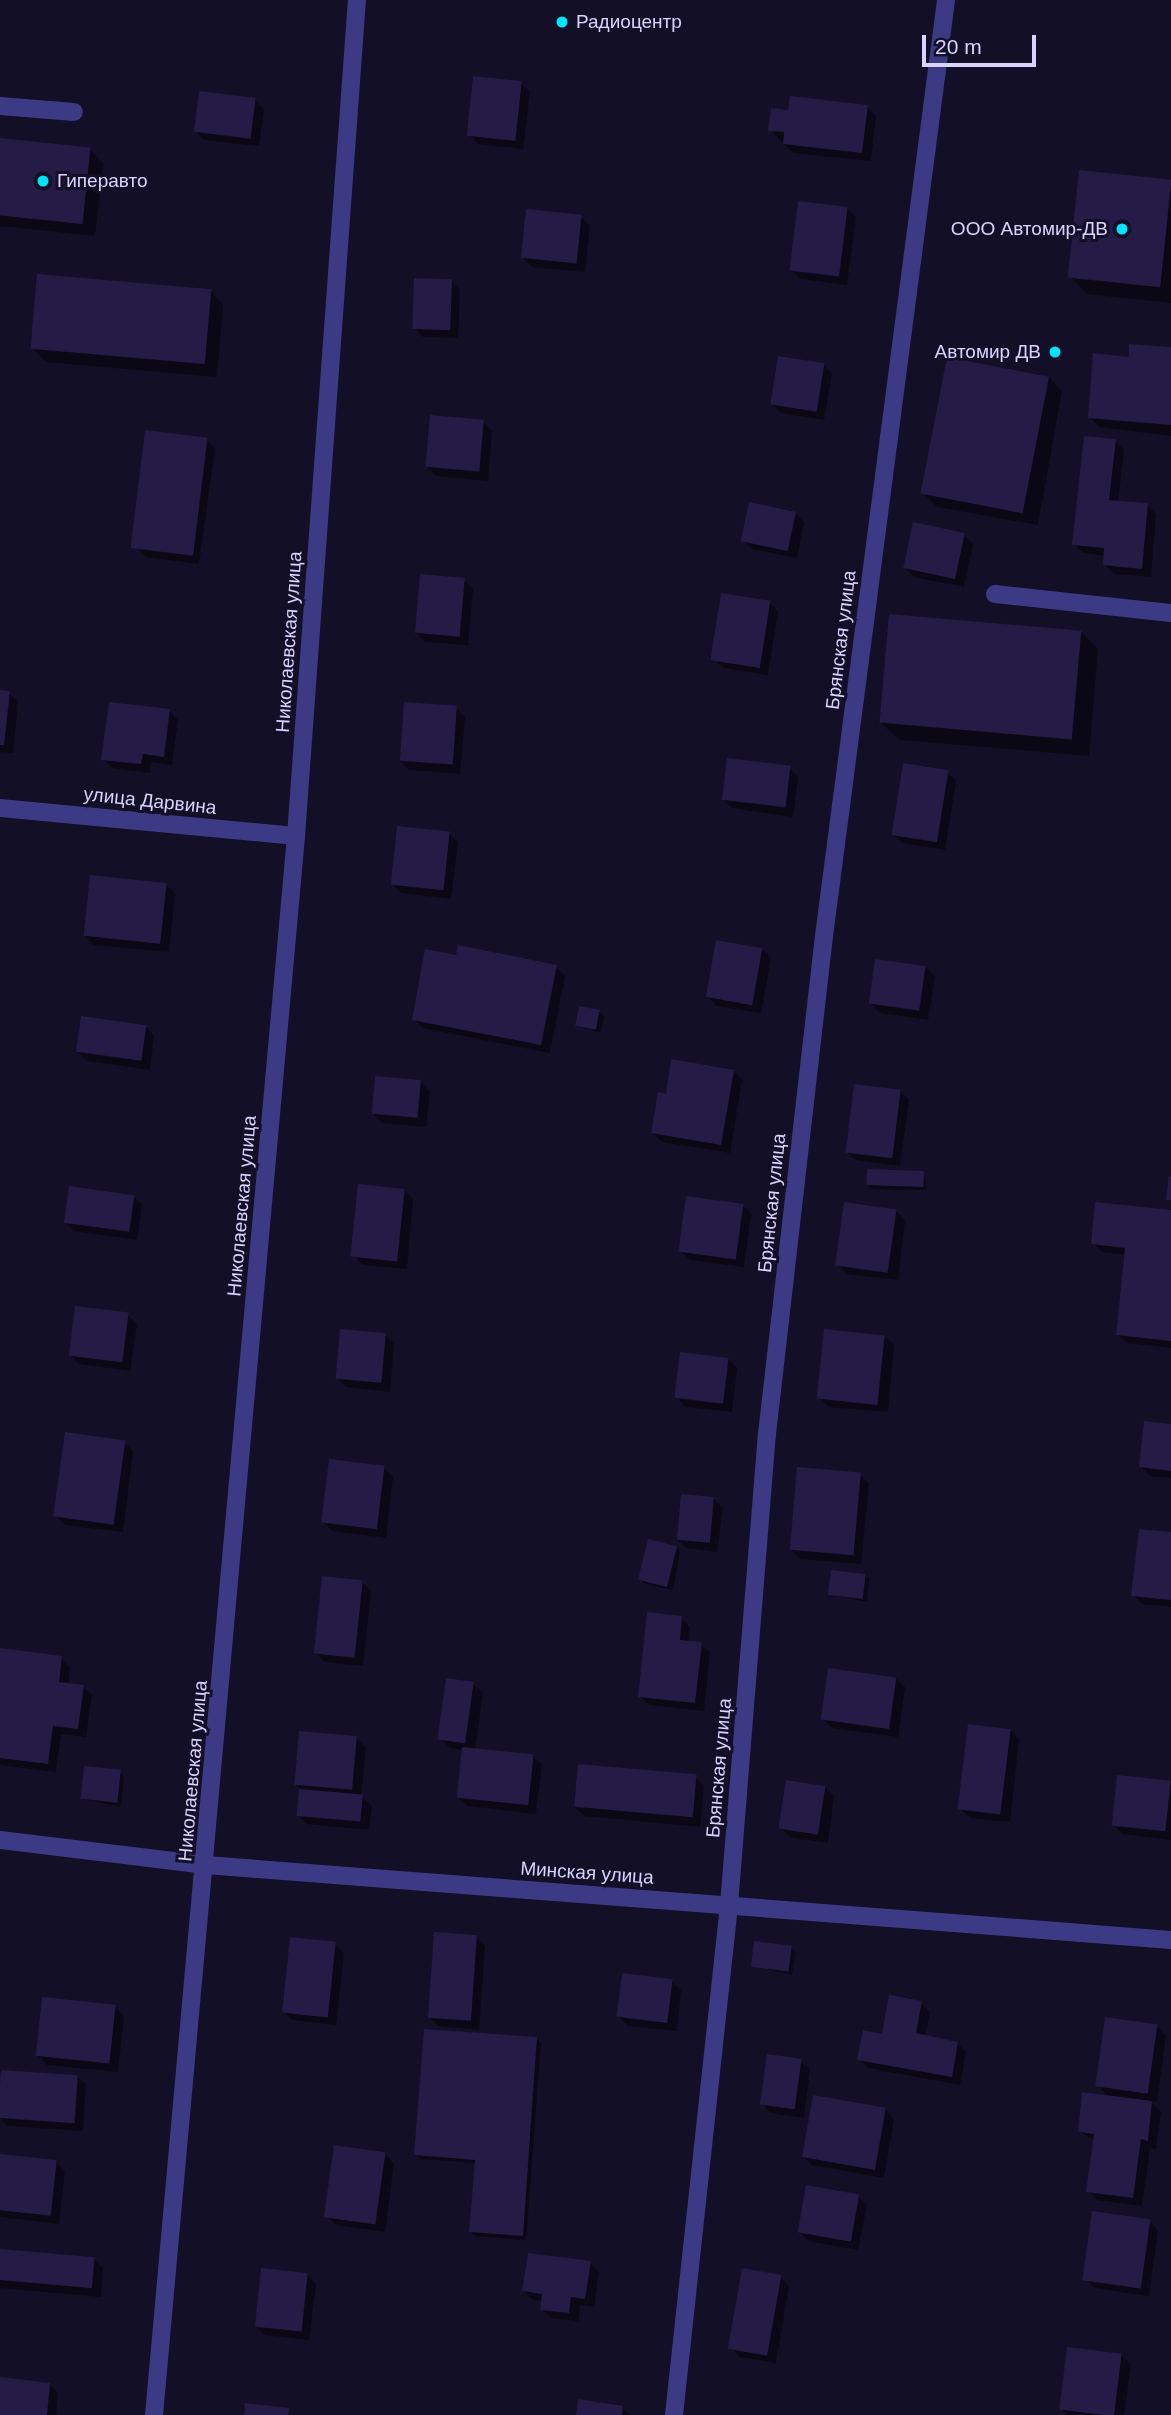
<!DOCTYPE html>
<html>
<head>
<meta charset="utf-8">
<style>
	body { margin:0 }
	#map { position:relative; width:1171px; height:2415px; overflow:hidden; background:#130f26; font-family:Helvetica,sans-serif }
	div>[style] { position:absolute }
	.shadow>* { inset:0; background:#0007 }
	.building>* { inset:0; background:#241b47; transform-origin:0 0 }
	.minor>* { height:18px; margin:-9px; padding:0 9px; transform-origin:9px; border-radius:9px; background:#3d3a85 }
	.dots>* { width:19px; height:19px; translate:-50% -50%; box-sizing:border-box; border:4px solid #130f26; border-radius:50% }
	span { translate:-50% -50%; white-space:nowrap; text-align:center; line-height:1.15; -webkit-text-stroke:6px #130f26; paint-order:stroke }
	.poi-label { font-size:19px; color:#d9d4ff }
	.left { translate:0 -50%; text-align:left }
	.right { translate:-100% -50%; text-align:right }
	.street-label { font-size:19px; color:#d9d4ff }
	.scale { position:absolute; left:922px; top:35px; width:114px; height:32px; box-sizing:border-box; border:4px solid #d9d4ff; border-top:0; padding-left:9px; font-size:21px; line-height:24px; white-space:nowrap; color:#d9d4ff; -webkit-text-stroke:5px #130f26; paint-order:stroke }
</style>
</head>
<body>
<div id="map">
	<div class="shadow">
		<div style="clip-path:polygon(521px 83px,530px 92px,523px 149px,478px 144px,469px 135px)"></div>
		<div style="clip-path:polygon(255px 100px,264px 109px,259px 146px,204px 140px,195px 131px)"></div>
		<div style="clip-path:polygon(867px 107px,876px 116px,871px 161px,793px 153px,770px 130px,789px 112px)"></div>
		<div style="clip-path:polygon(0 140px,90px 149px,103px 163px,95px 236px,0 226px)"></div>
		<div style="clip-path:polygon(1171px 182px,1171px 303px,1087px 294px,1070px 276px)"></div>
		<div style="clip-path:polygon(847px 208px,856px 217px,847px 285px,801px 279px,792px 270px)"></div>
		<div style="clip-path:polygon(581px 217px,590px 226px,585px 272px,532px 267px,523px 258px)"></div>
		<div style="clip-path:polygon(451px 281px,460px 290px,458px 338px,423px 337px,414px 328px)"></div>
		<div style="clip-path:polygon(210px 290px,223px 304px,217px 377px,46px 362px,33px 349px)"></div>
		<div style="clip-path:polygon(1171px 349px,1171px 436px,1099px 427px,1090px 418px,1130px 358px)"></div>
		<div style="clip-path:polygon(823px 364px,832px 373px,824px 420px,781px 413px,772px 404px)"></div>
		<div style="clip-path:polygon(1049px 377px,1062px 391px,1038px 525px,937px 507px,923px 493px)"></div>
		<div style="clip-path:polygon(483px 422px,492px 431px,488px 481px,436px 476px,427px 467px)"></div>
		<div style="clip-path:polygon(147px 432px,206px 440px,215px 449px,199px 564px,146px 557px,137px 548px)"></div>
		<div style="clip-path:polygon(1115px 441px,1124px 450px,1118px 502px,1147px 505px,1156px 514px,1151px 577px,1114px 574px,1105px 565px,1105px 556px,1083px 553px,1074px 544px)"></div>
		<div style="clip-path:polygon(795px 513px,804px 522px,797px 558px,752px 549px,743px 540px)"></div>
		<div style="clip-path:polygon(964px 535px,973px 544px,964px 587px,914px 577px,905px 568px)"></div>
		<div style="clip-path:polygon(464px 580px,473px 589px,468px 645px,425px 642px,416px 633px)"></div>
		<div style="clip-path:polygon(769px 602px,778px 611px,768px 675px,723px 668px,714px 659px)"></div>
		<div style="clip-path:polygon(1081px 632px,1098px 649px,1089px 756px,899px 740px,881px 723px)"></div>
		<div style="clip-path:polygon(0 692px,9px 693px,18px 702px,13px 753px,0 752px)"></div>
		<div style="clip-path:polygon(456px 708px,465px 717px,460px 774px,409px 770px,400px 761px)"></div>
		<div style="clip-path:polygon(169px 711px,178px 720px,172px 765px,151px 762px,150px 773px,112px 768px,103px 759px)"></div>
		<div style="clip-path:polygon(789px 768px,798px 777px,793px 817px,732px 808px,723px 799px)"></div>
		<div style="clip-path:polygon(947px 772px,956px 781px,945px 850px,902px 843px,893px 834px)"></div>
		<div style="clip-path:polygon(449px 833px,458px 842px,451px 899px,401px 893px,392px 884px)"></div>
		<div style="clip-path:polygon(166px 885px,175px 894px,169px 952px,94px 945px,85px 936px)"></div>
		<div style="clip-path:polygon(762px 949px,771px 958px,761px 1013px,717px 1006px,708px 997px)"></div>
		<div style="clip-path:polygon(457px 957px,556px 967px,565px 976px,550px 1053px,423px 1028px,414px 1019px)"></div>
		<div style="clip-path:polygon(926px 968px,935px 977px,928px 1020px,880px 1013px,871px 1004px)"></div>
		<div style="clip-path:polygon(600px 1012px,604px 1016px,601px 1033px,578px 1026px)"></div>
		<div style="clip-path:polygon(145px 1026px,154px 1035px,150px 1070px,87px 1061px,78px 1052px)"></div>
		<div style="clip-path:polygon(733px 1071px,742px 1080px,730px 1153px,662px 1142px,653px 1133px,667px 1096px)"></div>
		<div style="clip-path:polygon(421px 1082px,430px 1091px,426px 1127px,382px 1123px,373px 1114px)"></div>
		<div style="clip-path:polygon(900px 1091px,909px 1100px,900px 1166px,855px 1160px,846px 1151px)"></div>
		<div style="clip-path:polygon(923px 1172px,927px 1190px,872px 1189px,868px 1185px)"></div>
		<div style="clip-path:polygon(404px 1190px,413px 1199px,407px 1269px,363px 1265px,354px 1256px)"></div>
		<div style="clip-path:polygon(133px 1196px,142px 1205px,137px 1240px,74px 1231px,65px 1222px)"></div>
		<div style="clip-path:polygon(742px 1205px,751px 1214px,744px 1267px,690px 1260px,681px 1251px)"></div>
		<div style="clip-path:polygon(896px 1211px,905px 1220px,898px 1280px,847px 1274px,838px 1265px)"></div>
		<div style="clip-path:polygon(1171px 1212px,1171px 1348px,1127px 1343px,1118px 1334px,1126px 1255px,1102px 1252px,1093px 1243px)"></div>
		<div style="clip-path:polygon(128px 1315px,137px 1324px,130px 1371px,79px 1364px,70px 1355px)"></div>
		<div style="clip-path:polygon(385px 1335px,394px 1344px,390px 1392px,346px 1387px,337px 1378px)"></div>
		<div style="clip-path:polygon(885px 1336px,894px 1345px,888px 1412px,829px 1407px,820px 1398px)"></div>
		<div style="clip-path:polygon(728px 1359px,737px 1368px,732px 1412px,686px 1407px,677px 1398px)"></div>
		<div style="clip-path:polygon(1171px 1426px,1171px 1478px,1150px 1476px,1141px 1467px)"></div>
		<div style="clip-path:polygon(124px 1442px,133px 1451px,123px 1532px,65px 1525px,56px 1516px)"></div>
		<div style="clip-path:polygon(384px 1468px,393px 1477px,386px 1538px,332px 1531px,323px 1522px)"></div>
		<div style="clip-path:polygon(860px 1475px,869px 1484px,861px 1564px,800px 1559px,791px 1550px)"></div>
		<div style="clip-path:polygon(714px 1499px,723px 1508px,717px 1552px,686px 1548px,677px 1539px)"></div>
		<div style="clip-path:polygon(1171px 1534px,1171px 1607px,1142px 1604px,1133px 1595px)"></div>
		<div style="clip-path:polygon(676px 1547px,680px 1551px,673px 1590px,645px 1584px,641px 1580px)"></div>
		<div style="clip-path:polygon(865px 1575px,869px 1579px,867px 1602px,830px 1594px)"></div>
		<div style="clip-path:polygon(362px 1582px,371px 1591px,363px 1666px,325px 1662px,316px 1653px)"></div>
		<div style="clip-path:polygon(681px 1618px,690px 1627px,689px 1643px,701px 1644px,710px 1653px,704px 1711px,649px 1705px,640px 1696px)"></div>
		<div style="clip-path:polygon(0 1650px,61px 1658px,70px 1667px,68px 1685px,83px 1686px,92px 1695px,86px 1737px,61px 1734px,56px 1772px,0 1765px)"></div>
		<div style="clip-path:polygon(896px 1678px,905px 1687px,898px 1737px,832px 1728px,823px 1719px)"></div>
		<div style="clip-path:polygon(473px 1684px,483px 1693px,475px 1750px,533px 1756px,542px 1765px,536px 1814px,467px 1806px,458px 1797px,463px 1750px,450px 1748px,441px 1739px)"></div>
		<div style="clip-path:polygon(1010px 1730px,1019px 1739px,1010px 1822px,970px 1818px,961px 1809px)"></div>
		<div style="clip-path:polygon(357px 1738px,366px 1747px,361px 1797px,372px 1806px,369px 1830px,307px 1824px,298px 1815px,301px 1789px,296px 1784px)"></div>
		<div style="clip-path:polygon(120px 1772px,124px 1776px,121px 1807px,82px 1799px)"></div>
		<div style="clip-path:polygon(695px 1777px,704px 1786px,700px 1827px,584px 1816px,575px 1807px)"></div>
		<div style="clip-path:polygon(1171px 1783px,1171px 1840px,1122px 1834px,1113px 1825px)"></div>
		<div style="clip-path:polygon(825px 1787px,834px 1796px,828px 1843px,790px 1837px,781px 1828px)"></div>
		<div style="clip-path:polygon(476px 1937px,485px 1946px,479px 2030px,438px 2026px,429px 2017px)"></div>
		<div style="clip-path:polygon(335px 1944px,344px 1953px,336px 2025px,292px 2020px,283px 2011px)"></div>
		<div style="clip-path:polygon(791px 1948px,795px 1952px,792px 1975px,752px 1966px)"></div>
		<div style="clip-path:polygon(672px 1981px,681px 1990px,677px 2031px,628px 2026px,619px 2017px)"></div>
		<div style="clip-path:polygon(921px 2003px,930px 2012px,925px 2037px,957px 2043px,966px 2052px,960px 2085px,868px 2068px,859px 2059px)"></div>
		<div style="clip-path:polygon(115px 2007px,124px 2016px,118px 2072px,47px 2065px,38px 2056px)"></div>
		<div style="clip-path:polygon(1157px 2026px,1166px 2035px,1157px 2102px,1150px 2101px,1161px 2112px,1156px 2149px,1150px 2148px,1142px 2206px,1097px 2200px,1088px 2191px,1095px 2141px,1079px 2131px,1109px 2097px,1097px 2085px)"></div>
		<div style="clip-path:polygon(537px 2039px,541px 2043px,526px 2240px,475px 2236px,471px 2232px,477px 2163px,420px 2159px,416px 2155px)"></div>
		<div style="clip-path:polygon(801px 2061px,810px 2070px,804px 2118px,771px 2113px,762px 2104px)"></div>
		<div style="clip-path:polygon(2px 2072px,77px 2076px,86px 2085px,83px 2131px,8px 2126px,0 2118px)"></div>
		<div style="clip-path:polygon(886px 2110px,894px 2119px,884px 2178px,812px 2165px,803px 2156px)"></div>
		<div style="clip-path:polygon(385px 2154px,394px 2163px,385px 2232px,336px 2225px,327px 2216px)"></div>
		<div style="clip-path:polygon(0 2156px,56px 2162px,65px 2171px,59px 2224px,0 2217px)"></div>
		<div style="clip-path:polygon(858px 2196px,867px 2205px,858px 2250px,808px 2241px,800px 2232px)"></div>
		<div style="clip-path:polygon(1149px 2221px,1158px 2230px,1149px 2296px,1094px 2288px,1085px 2279px)"></div>
		<div style="clip-path:polygon(0 2251px,94px 2259px,103px 2268px,101px 2297px,0 2288px)"></div>
		<div style="clip-path:polygon(590px 2263px,599px 2272px,594px 2307px,580px 2305px,578px 2321px,551px 2318px,542px 2309px,543px 2301px,533px 2300px,524px 2291px)"></div>
		<div style="clip-path:polygon(307px 2275px,316px 2284px,309px 2340px,265px 2335px,256px 2326px)"></div>
		<div style="clip-path:polygon(780px 2277px,789px 2286px,776px 2363px,740px 2357px,731px 2348px)"></div>
		<div style="clip-path:polygon(1122px 2356px,1131px 2365px,1124px 2415px,1067px 2415px,1061px 2408px)"></div>
		<div style="clip-path:polygon(0 2379px,49px 2384px,58px 2393px,56px 2415px,0 2415px)"></div>
		<div style="clip-path:polygon(622px 2407px,630px 2415px,578px 2415px)"></div>
	</div>
	<div class="building">
		<div style="left:473px;top:76px;width:49px;height:60px;rotate:6deg"></div>
		<div style="left:199px;top:91px;width:57px;height:41px;rotate:7deg"></div>
		<div style="clip-path:polygon(790px 96px,868px 105px,862px 153px,783px 144px,784px 132px,768px 131px,771px 108px,788px 110px)"></div>
		<div style="left:0;top:138px;width:91px;height:77px;rotate:6deg"></div>
		<div style="left:1079px;top:170px;width:93px;height:108px;rotate:6deg"></div>
		<div style="left:798px;top:201px;width:50px;height:70px;rotate:7deg"></div>
		<div style="left:526px;top:209px;width:56px;height:49px;rotate:6deg"></div>
		<div style="left:37px;top:274px;width:175px;height:75px;rotate:5deg"></div>
		<div style="left:414px;top:278px;width:38px;height:51px;rotate:2deg"></div>
		<div style="clip-path:polygon(1129px 344px,1171px 347px,1171px 425px,1088px 418px,1093px 353px,1129px 357px)"></div>
		<div style="left:778px;top:356px;width:47px;height:49px;rotate:9deg"></div>
		<div style="left:947px;top:357px;width:104px;height:139px;rotate:11deg"></div>
		<div style="left:430px;top:415px;width:54px;height:52px;rotate:5deg"></div>
		<div style="left:145px;top:430px;width:63px;height:119px;rotate:7deg"></div>
		<div style="clip-path:polygon(1084px 436px,1116px 439px,1109px 500px,1148px 503px,1142px 569px,1103px 565px,1104px 548px,1072px 545px)"></div>
		<div style="left:749px;top:502px;width:48px;height:40px;rotate:12deg"></div>
		<div style="left:913px;top:522px;width:53px;height:47px;rotate:12deg"></div>
		<div style="left:420px;top:574px;width:45px;height:59px;rotate:5deg"></div>
		<div style="left:721px;top:593px;width:50px;height:68px;rotate:9deg"></div>
		<div style="left:889px;top:614px;width:193px;height:109px;rotate:5deg"></div>
		<div style="clip-path:polygon(0 690px,10px 691px,4px 745px,0 745px)"></div>
		<div style="clip-path:polygon(109px 702px,170px 709px,164px 757px,143px 754px,141px 764px,101px 760px)"></div>
		<div style="left:404px;top:702px;width:53px;height:59px;rotate:4deg"></div>
		<div style="left:727px;top:758px;width:64px;height:42px;rotate:7deg"></div>
		<div style="left:903px;top:763px;width:46px;height:73px;rotate:9deg"></div>
		<div style="left:397px;top:826px;width:53px;height:59px;rotate:6deg"></div>
		<div style="left:90px;top:875px;width:77px;height:61px;rotate:6deg"></div>
		<div style="left:716px;top:940px;width:47px;height:58px;rotate:10deg"></div>
		<div style="clip-path:polygon(458px 945px,557px 965px,541px 1045px,412px 1020px,425px 949px,456px 955px)"></div>
		<div style="left:875px;top:959px;width:51px;height:45px;rotate:8deg"></div>
		<div style="left:579px;top:1006px;width:21px;height:20px;rotate:11deg"></div>
		<div style="left:81px;top:1016px;width:66px;height:36px;rotate:8deg"></div>
		<div style="clip-path:polygon(671px 1059px,734px 1070px,721px 1145px,651px 1133px,658px 1092px,666px 1094px)"></div>
		<div style="left:375px;top:1076px;width:46px;height:38px;rotate:5deg"></div>
		<div style="left:854px;top:1084px;width:47px;height:69px;rotate:7deg"></div>
		<div style="left:867px;top:1169px;width:57px;height:16px;rotate:2deg"></div>
		<div style="clip-path:polygon(1169px 1176px,1171px 1177px,1171px 1200px,1166px 1200px)"></div>
		<div style="left:358px;top:1184px;width:47px;height:73px;rotate:6deg"></div>
		<div style="left:69px;top:1186px;width:66px;height:37px;rotate:8deg"></div>
		<div style="left:686px;top:1196px;width:58px;height:56px;rotate:8deg"></div>
		<div style="left:844px;top:1202px;width:53px;height:64px;rotate:8deg"></div>
		<div style="clip-path:polygon(1095px 1202px,1171px 1210px,1171px 1341px,1116px 1335px,1125px 1248px,1091px 1244px)"></div>
		<div style="left:75px;top:1306px;width:54px;height:50px;rotate:7deg"></div>
		<div style="left:340px;top:1329px;width:46px;height:50px;rotate:5deg"></div>
		<div style="left:824px;top:1329px;width:61px;height:70px;rotate:6deg"></div>
		<div style="left:680px;top:1352px;width:49px;height:46px;rotate:7deg"></div>
		<div style="clip-path:polygon(1144px 1421px,1171px 1424px,1171px 1471px,1139px 1467px)"></div>
		<div style="left:65px;top:1432px;width:61px;height:85px;rotate:8deg"></div>
		<div style="left:329px;top:1459px;width:56px;height:64px;rotate:7deg"></div>
		<div style="left:797px;top:1467px;width:64px;height:83px;rotate:5deg"></div>
		<div style="left:681px;top:1494px;width:33px;height:46px;rotate:5deg"></div>
		<div style="clip-path:polygon(1139px 1529px,1171px 1532px,1171px 1600px,1131px 1596px)"></div>
		<div style="left:648px;top:1539px;width:30px;height:42px;rotate:14deg"></div>
		<div style="left:831px;top:1570px;width:35px;height:25px;rotate:7deg"></div>
		<div style="left:322px;top:1576px;width:41px;height:78px;rotate:6deg"></div>
		<div style="clip-path:polygon(647px 1612px,682px 1616px,680px 1640px,702px 1642px,695px 1703px,638px 1697px)"></div>
		<div style="clip-path:polygon(0 1648px,62px 1656px,59px 1682px,84px 1685px,78px 1729px,53px 1726px,48px 1764px,0 1758px)"></div>
		<div style="left:828px;top:1668px;width:69px;height:52px;rotate:8deg"></div>
		<div style="left:446px;top:1678px;width:28px;height:62px;rotate:8deg"></div>
		<div style="left:968px;top:1724px;width:43px;height:86px;rotate:7deg"></div>
		<div style="left:299px;top:1731px;width:58px;height:54px;rotate:5deg"></div>
		<div style="left:462px;top:1747px;width:72px;height:51px;rotate:6deg"></div>
		<div style="left:578px;top:1764px;width:119px;height:43px;rotate:5deg"></div>
		<div style="left:84px;top:1766px;width:37px;height:33px;rotate:6deg"></div>
		<div style="left:1117px;top:1775px;width:54px;height:51px;rotate:6deg"></div>
		<div style="left:786px;top:1780px;width:40px;height:49px;rotate:9deg"></div>
		<div style="left:299px;top:1789px;width:64px;height:27px;rotate:5deg"></div>
		<div style="left:434px;top:1932px;width:43px;height:86px;rotate:4deg"></div>
		<div style="left:290px;top:1937px;width:46px;height:76px;rotate:6deg"></div>
		<div style="left:754px;top:1941px;width:38px;height:26px;rotate:7deg"></div>
		<div style="left:622px;top:1973px;width:51px;height:44px;rotate:7deg"></div>
		<div style="clip-path:polygon(889px 1995px,922px 2001px,916px 2033px,958px 2042px,952px 2077px,857px 2060px,863px 2030px,882px 2034px)"></div>
		<div style="left:42px;top:1997px;width:74px;height:59px;rotate:6deg"></div>
		<div style="left:1105px;top:2017px;width:53px;height:70px;rotate:8deg"></div>
		<div style="clip-path:polygon(424px 2029px,537px 2037px,523px 2236px,469px 2232px,475px 2160px,414px 2155px)"></div>
		<div style="left:767px;top:2054px;width:35px;height:51px;rotate:8deg"></div>
		<div style="left:1px;top:2070px;width:77px;height:48px;rotate:4deg"></div>
		<div style="clip-path:polygon(1082px 2092px,1152px 2101px,1148px 2141px,1141px 2139px,1133px 2198px,1086px 2192px,1094px 2134px,1078px 2132px)"></div>
		<div style="left:813px;top:2095px;width:74px;height:63px;rotate:10deg"></div>
		<div style="left:334px;top:2145px;width:52px;height:73px;rotate:8deg"></div>
		<div style="left:0;top:2154px;width:57px;height:56px;rotate:6deg"></div>
		<div style="left:806px;top:2185px;width:54px;height:48px;rotate:10deg"></div>
		<div style="left:1092px;top:2211px;width:59px;height:70px;rotate:8deg"></div>
		<div style="left:0;top:2249px;width:95px;height:31px;rotate:5deg"></div>
		<div style="clip-path:polygon(528px 2253px,591px 2261px,585px 2299px,571px 2297px,569px 2313px,540px 2310px,542px 2294px,522px 2291px)"></div>
		<div style="left:261px;top:2268px;width:47px;height:59px;rotate:6deg"></div>
		<div style="left:742px;top:2268px;width:40px;height:82px;rotate:10deg"></div>
		<div style="left:1067px;top:2347px;width:55px;height:63px;rotate:7deg"></div>
		<div style="clip-path:polygon(0 2377px,50px 2383px,47px 2415px,0 2415px)"></div>
		<div style="clip-path:polygon(578px 2399px,623px 2406px,622px 2415px,576px 2415px)"></div>
		<div style="clip-path:polygon(245px 2403px,289px 2408px,288px 2415px,244px 2415px)"></div>
	</div>
	<div class="minor">
		<div style="left:0;top:106px;width:74px;rotate:4.6deg"></div>
		<div style="left:995px;top:594px;width:177px;rotate:6.2deg"></div>
		<div style="left:0;top:808px;width:297px;rotate:5.4deg"></div>
		<div style="left:0;top:1840px;width:208px;rotate:6.9deg"></div>
		<div style="left:206px;top:1865px;width:968px;rotate:4.44deg"></div>
		<div style="left:154px;top:2415px;width:1585px;rotate:-84.86deg"></div>
		<div style="left:296px;top:836px;width:838px;rotate:-85.83deg"></div>
		<div style="left:674px;top:2415px;width:513px;rotate:-83.84deg"></div>
		<div style="left:729px;top:1905px;width:473px;rotate:-85.4deg"></div>
		<div style="left:767px;top:1434px;width:501px;rotate:-83.47deg"></div>
		<div style="left:824px;top:936px;width:944px;rotate:-82.57deg"></div>
	</div>
	<div class="dots">
		<div style="left:562px;top:22px;background:#00e5ff"></div>
		<div style="left:43px;top:181px;background:#00e5ff"></div>
		<div style="left:1122px;top:229px;background:#00e5ff"></div>
		<div style="left:1055px;top:352px;background:#00e5ff"></div>
	</div>
	<div class="poi-label">
		<span class="left" style="left:576px;top:22px">Радиоцентр</span>
		<span class="left" style="left:57px;top:181px">Гиперавто</span>
		<span class="right" style="left:1108px;top:229px">ООО Автомир-ДВ</span>
		<span class="right" style="left:1041px;top:352px">Автомир ДВ</span>
	</div>
	<div class="street-label">
		<span style="left:841px;top:640px;rotate:-83deg">Брянская улица</span>
		<span style="left:289px;top:642px;rotate:-86deg">Николаевская улица</span>
		<span style="left:150px;top:801px;rotate:6deg">улица Дарвина</span>
		<span style="left:772px;top:1203px;rotate:-84deg">Брянская улица</span>
		<span style="left:242px;top:1206px;rotate:-85deg">Николаевская улица</span>
		<span style="left:719px;top:1768px;rotate:-85deg">Брянская улица</span>
		<span style="left:193px;top:1771px;rotate:-85deg">Николаевская улица</span>
		<span style="left:587px;top:1873px;rotate:4deg">Минская улица</span>
	</div>
	<div class="scale">20 m</div>
</div>
</body>
</html>
